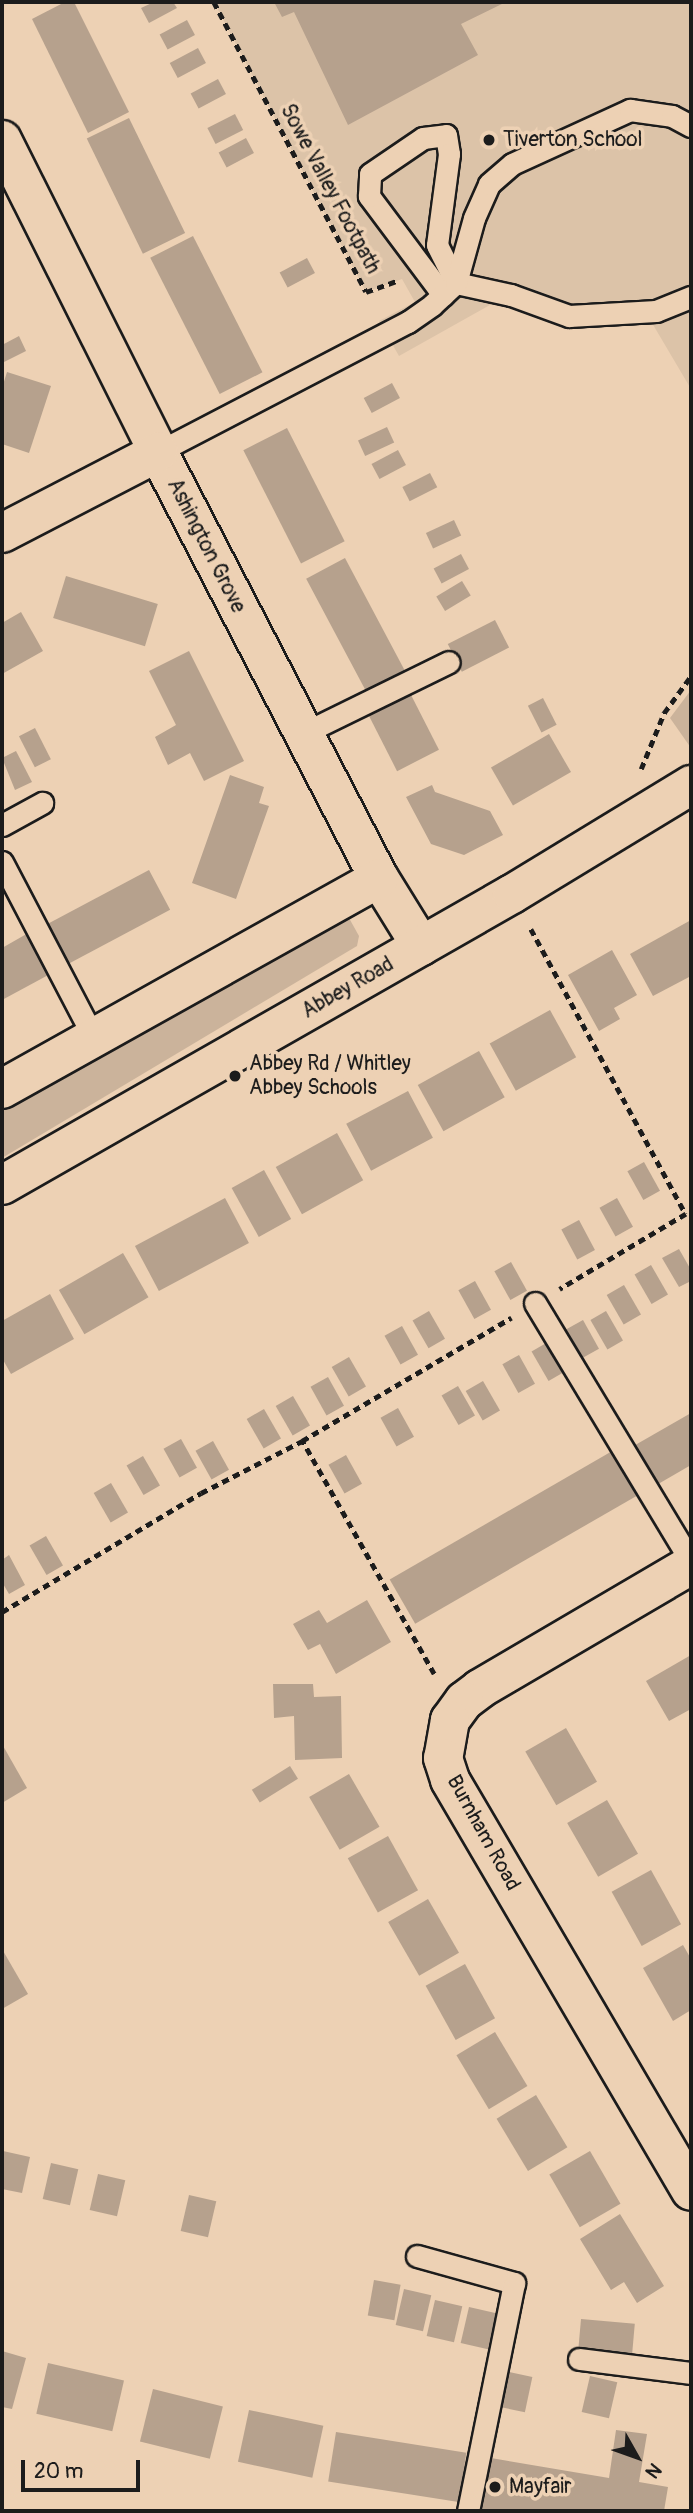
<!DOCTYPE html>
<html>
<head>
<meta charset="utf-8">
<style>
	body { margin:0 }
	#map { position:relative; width:693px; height:2513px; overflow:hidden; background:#edd1b4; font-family:Pangolin,sans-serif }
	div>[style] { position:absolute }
	.built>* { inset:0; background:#dcc3a8 }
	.green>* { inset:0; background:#cbb39b }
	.building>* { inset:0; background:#b6a18d; transform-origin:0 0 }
	.path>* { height:4.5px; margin-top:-2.25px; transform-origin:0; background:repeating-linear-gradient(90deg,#1c1c1c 0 7px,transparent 0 12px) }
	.roads { filter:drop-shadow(2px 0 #1c1c1c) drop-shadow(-2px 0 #1c1c1c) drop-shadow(0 2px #1c1c1c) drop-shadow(0 -2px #1c1c1c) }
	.service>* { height:21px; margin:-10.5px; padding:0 10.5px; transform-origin:10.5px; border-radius:10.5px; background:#edd1b4 }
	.minor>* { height:38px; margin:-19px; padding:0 19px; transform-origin:19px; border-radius:19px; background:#edd1b4 }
	.dots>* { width:19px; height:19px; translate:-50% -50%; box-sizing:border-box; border:4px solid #edd1b4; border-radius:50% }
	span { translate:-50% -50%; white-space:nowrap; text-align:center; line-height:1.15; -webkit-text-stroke:7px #edd1b4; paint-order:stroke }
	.poi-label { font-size:21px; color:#1c1c1c }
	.left { translate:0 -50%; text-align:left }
	.street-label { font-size:21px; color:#1c1c1c }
	.frame { position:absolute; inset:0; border:4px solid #1c1c1c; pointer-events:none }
	.north { position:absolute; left:602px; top:2422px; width:70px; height:70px; -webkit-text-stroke:5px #edd1b4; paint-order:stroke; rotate:130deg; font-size:19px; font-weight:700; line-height:28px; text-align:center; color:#1c1c1c }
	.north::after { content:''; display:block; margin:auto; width:24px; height:32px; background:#1c1c1c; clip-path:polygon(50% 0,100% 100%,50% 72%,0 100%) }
	.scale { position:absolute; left:21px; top:2460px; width:119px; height:32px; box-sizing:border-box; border:4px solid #1c1c1c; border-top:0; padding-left:9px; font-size:21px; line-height:24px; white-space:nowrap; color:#1c1c1c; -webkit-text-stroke:5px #edd1b4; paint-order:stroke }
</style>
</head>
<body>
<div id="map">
	<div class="built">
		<div style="clip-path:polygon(214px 2px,691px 2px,691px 389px,642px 306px,591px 311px,506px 296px,399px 356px,379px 321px,415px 302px,402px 279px,366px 292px)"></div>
	</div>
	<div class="green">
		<div style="clip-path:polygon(691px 690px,691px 748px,670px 718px)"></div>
		<div style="clip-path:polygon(341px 916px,349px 918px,359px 936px,357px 946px,2px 1158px,2px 1104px)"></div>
	</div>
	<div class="building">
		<div style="clip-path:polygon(65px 2px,74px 2px,129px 112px,88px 133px,32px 19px)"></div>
		<div style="clip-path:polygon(154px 2px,173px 2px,177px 8px,149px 23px,141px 8px)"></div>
		<div style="clip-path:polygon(274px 2px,506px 2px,461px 24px,478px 55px,348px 125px,294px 12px,282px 17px)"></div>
		<div style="left:187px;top:20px;width:17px;height:31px;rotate:62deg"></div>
		<div style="left:198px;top:48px;width:17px;height:32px;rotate:62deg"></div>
		<div style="left:218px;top:79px;width:17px;height:31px;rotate:62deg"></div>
		<div style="left:235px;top:114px;width:18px;height:31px;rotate:63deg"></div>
		<div style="left:129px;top:118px;width:128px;height:47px;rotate:64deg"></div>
		<div style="left:246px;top:138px;width:17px;height:31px;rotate:62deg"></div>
		<div style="left:193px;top:236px;width:153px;height:48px;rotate:63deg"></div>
		<div style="left:307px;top:258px;width:17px;height:31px;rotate:62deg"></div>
		<div style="clip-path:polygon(19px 336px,26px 351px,2px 363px,2px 345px)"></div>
		<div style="clip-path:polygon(7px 372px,51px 386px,29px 453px,2px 444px,2px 388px)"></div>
		<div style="left:392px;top:383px;width:17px;height:32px;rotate:62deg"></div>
		<div style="left:387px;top:427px;width:17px;height:32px;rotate:65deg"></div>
		<div style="left:287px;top:428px;width:127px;height:49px;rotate:63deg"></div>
		<div style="left:398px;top:450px;width:17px;height:30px;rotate:62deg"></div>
		<div style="left:430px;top:473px;width:16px;height:31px;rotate:63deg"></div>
		<div style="left:454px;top:520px;width:17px;height:31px;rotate:65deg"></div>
		<div style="left:461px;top:554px;width:17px;height:31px;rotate:62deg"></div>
		<div style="left:345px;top:558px;width:129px;height:44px;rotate:62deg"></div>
		<div style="left:66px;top:576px;width:96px;height:44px;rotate:17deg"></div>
		<div style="left:462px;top:581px;width:17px;height:30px;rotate:59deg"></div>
		<div style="clip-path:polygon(21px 612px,43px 651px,2px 674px,2px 623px)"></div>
		<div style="left:495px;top:620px;width:31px;height:53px;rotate:63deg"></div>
		<div style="clip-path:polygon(189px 651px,244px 761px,204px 781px,190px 753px,168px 765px,155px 737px,176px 725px,149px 671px)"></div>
		<div style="left:409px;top:691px;width:66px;height:47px;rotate:63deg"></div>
		<div style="left:543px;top:698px;width:30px;height:17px;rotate:63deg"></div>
		<div style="left:35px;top:728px;width:35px;height:18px;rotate:63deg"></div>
		<div style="left:549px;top:734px;width:44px;height:67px;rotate:60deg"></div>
		<div style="clip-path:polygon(16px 751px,32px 782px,15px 790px,2px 758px)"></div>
		<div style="clip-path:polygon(230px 775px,264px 787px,259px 803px,269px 806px,236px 899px,192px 883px)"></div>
		<div style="clip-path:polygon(432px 785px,435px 792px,490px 811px,503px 835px,464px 855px,431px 844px,406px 797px)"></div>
		<div style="left:149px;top:870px;width:45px;height:123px;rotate:62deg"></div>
		<div style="clip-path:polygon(691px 920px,691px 976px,653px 996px,630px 954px)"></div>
		<div style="clip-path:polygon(30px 932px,52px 973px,2px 1000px,2px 948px)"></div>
		<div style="clip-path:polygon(612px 950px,637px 995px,614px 1008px,620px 1019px,599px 1031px,568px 975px)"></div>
		<div style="left:550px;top:1010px;width:54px;height:69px;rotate:61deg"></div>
		<div style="left:479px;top:1051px;width:53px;height:70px;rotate:61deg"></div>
		<div style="left:408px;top:1091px;width:53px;height:70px;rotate:62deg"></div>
		<div style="left:337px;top:1133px;width:54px;height:70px;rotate:61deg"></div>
		<div style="left:644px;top:1162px;width:33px;height:19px;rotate:61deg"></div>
		<div style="left:264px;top:1170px;width:56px;height:37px;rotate:61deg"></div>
		<div style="left:225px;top:1198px;width:51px;height:102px;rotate:62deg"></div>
		<div style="left:617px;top:1198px;width:33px;height:20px;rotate:61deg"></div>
		<div style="left:579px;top:1220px;width:34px;height:20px;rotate:62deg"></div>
		<div style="clip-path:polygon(679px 1249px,691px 1270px,691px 1281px,679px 1287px,662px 1258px)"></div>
		<div style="left:123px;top:1253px;width:51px;height:74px;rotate:60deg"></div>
		<div style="left:511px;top:1262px;width:33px;height:19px;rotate:61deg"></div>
		<div style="left:651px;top:1265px;width:34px;height:19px;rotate:60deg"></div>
		<div style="left:475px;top:1281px;width:33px;height:19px;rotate:61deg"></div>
		<div style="left:624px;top:1285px;width:34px;height:20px;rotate:60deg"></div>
		<div style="clip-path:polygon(50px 1294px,74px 1339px,11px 1374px,2px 1358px,2px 1321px)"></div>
		<div style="left:429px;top:1311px;width:32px;height:19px;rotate:60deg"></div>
		<div style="left:606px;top:1311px;width:34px;height:18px;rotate:60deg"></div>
		<div style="left:583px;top:1320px;width:33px;height:20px;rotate:61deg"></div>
		<div style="left:402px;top:1326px;width:33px;height:20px;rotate:61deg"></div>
		<div style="left:548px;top:1342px;width:34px;height:19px;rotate:60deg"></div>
		<div style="left:519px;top:1355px;width:33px;height:19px;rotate:61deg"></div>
		<div style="left:349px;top:1357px;width:34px;height:20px;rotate:60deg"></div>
		<div style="left:328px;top:1377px;width:33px;height:20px;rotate:61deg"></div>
		<div style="left:483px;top:1381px;width:34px;height:20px;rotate:60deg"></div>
		<div style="left:458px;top:1386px;width:34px;height:19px;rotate:60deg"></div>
		<div style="left:293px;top:1396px;width:34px;height:20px;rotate:60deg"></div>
		<div style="left:398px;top:1408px;width:33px;height:20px;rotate:61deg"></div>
		<div style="left:264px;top:1409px;width:34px;height:20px;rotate:60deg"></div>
		<div style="clip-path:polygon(691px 1413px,691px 1465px,653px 1487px,630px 1448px)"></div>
		<div style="left:181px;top:1439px;width:33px;height:20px;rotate:61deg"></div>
		<div style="left:213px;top:1441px;width:33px;height:20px;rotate:61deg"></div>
		<div style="left:614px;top:1450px;width:51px;height:259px;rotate:60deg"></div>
		<div style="left:346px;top:1455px;width:33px;height:20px;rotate:61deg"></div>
		<div style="left:143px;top:1456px;width:34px;height:19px;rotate:60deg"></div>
		<div style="left:111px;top:1483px;width:34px;height:20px;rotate:60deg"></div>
		<div style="left:46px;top:1536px;width:34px;height:19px;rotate:60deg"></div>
		<div style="clip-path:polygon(9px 1555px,25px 1585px,9px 1594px,2px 1582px,2px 1560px)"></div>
		<div style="clip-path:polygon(367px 1600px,391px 1642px,336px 1674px,320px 1644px,308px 1650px,293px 1624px,319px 1610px,327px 1623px)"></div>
		<div style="clip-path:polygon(691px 1655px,691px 1709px,669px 1721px,646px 1681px)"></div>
		<div style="clip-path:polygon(273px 1684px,313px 1684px,314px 1697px,341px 1696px,342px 1758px,295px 1760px,294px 1716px,274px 1718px)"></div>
		<div style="left:566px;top:1728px;width:62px;height:47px;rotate:60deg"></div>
		<div style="clip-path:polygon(2px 1744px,27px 1788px,2px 1803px)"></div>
		<div style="left:290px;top:1766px;width:15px;height:45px;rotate:58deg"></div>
		<div style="left:349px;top:1774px;width:61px;height:46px;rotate:60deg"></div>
		<div style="left:607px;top:1800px;width:62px;height:46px;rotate:60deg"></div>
		<div style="left:388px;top:1836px;width:62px;height:46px;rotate:61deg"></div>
		<div style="left:651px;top:1870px;width:62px;height:45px;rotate:61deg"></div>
		<div style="left:428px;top:1899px;width:62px;height:46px;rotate:60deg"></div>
		<div style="clip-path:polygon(683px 1945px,691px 1959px,691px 2010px,673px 2021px,643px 1968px)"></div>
		<div style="clip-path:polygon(2px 1949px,28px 1994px,2px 2009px)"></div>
		<div style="left:465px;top:1964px;width:62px;height:45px;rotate:61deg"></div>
		<div style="left:495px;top:2032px;width:63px;height:45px;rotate:59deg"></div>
		<div style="left:536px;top:2095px;width:61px;height:46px;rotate:59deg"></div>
		<div style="clip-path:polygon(3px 2151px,30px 2157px,22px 2193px,2px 2189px)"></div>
		<div style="left:590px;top:2151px;width:61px;height:47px;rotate:60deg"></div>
		<div style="left:51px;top:2163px;width:28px;height:37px;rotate:13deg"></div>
		<div style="left:98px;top:2174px;width:28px;height:37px;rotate:13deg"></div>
		<div style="left:189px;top:2195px;width:28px;height:37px;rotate:13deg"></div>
		<div style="clip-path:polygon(620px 2214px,664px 2286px,637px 2303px,624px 2282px,611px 2290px,580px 2239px)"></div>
		<div style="left:374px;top:2280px;width:27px;height:36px;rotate:10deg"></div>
		<div style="left:404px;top:2289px;width:28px;height:37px;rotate:13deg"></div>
		<div style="left:435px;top:2300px;width:28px;height:37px;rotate:13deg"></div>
		<div style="left:469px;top:2307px;width:28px;height:37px;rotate:13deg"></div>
		<div style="left:581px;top:2319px;width:54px;height:35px;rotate:5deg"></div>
		<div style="clip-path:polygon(2px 2351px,26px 2358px,12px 2409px,2px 2407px)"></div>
		<div style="left:48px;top:2363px;width:78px;height:52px;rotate:13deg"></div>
		<div style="left:504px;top:2371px;width:29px;height:36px;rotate:12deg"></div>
		<div style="left:590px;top:2376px;width:28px;height:37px;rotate:13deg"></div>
		<div style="left:153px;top:2389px;width:72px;height:54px;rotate:14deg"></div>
		<div style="left:249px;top:2410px;width:76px;height:53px;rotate:12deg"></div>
		<div style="clip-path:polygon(616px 2430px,647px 2434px,639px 2482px,668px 2487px,664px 2511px,476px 2511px,485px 2457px,609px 2478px)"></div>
		<div style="left:336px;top:2432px;width:132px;height:50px;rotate:9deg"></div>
	</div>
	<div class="path">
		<div style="left:214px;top:2px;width:327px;rotate:62.3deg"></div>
		<div style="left:366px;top:292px;width:32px;rotate:-20deg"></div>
		<div style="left:641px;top:769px;width:61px;rotate:-67.7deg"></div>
		<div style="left:664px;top:713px;width:46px;rotate:-53.9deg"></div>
		<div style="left:531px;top:929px;width:324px;rotate:61.5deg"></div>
		<div style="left:686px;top:1214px;width:147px;rotate:149.2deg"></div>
		<div style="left:2px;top:1612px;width:232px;rotate:-30.9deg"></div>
		<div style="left:201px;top:1493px;width:114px;rotate:-27.2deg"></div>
		<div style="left:434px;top:1674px;width:268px;rotate:-119.5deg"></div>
		<div style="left:302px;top:1441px;width:243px;rotate:-30.5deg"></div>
	</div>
	<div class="roads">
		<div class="service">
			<div style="left:456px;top:283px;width:56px;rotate:12.3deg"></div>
			<div style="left:511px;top:295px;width:62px;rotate:19.9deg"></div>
			<div style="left:569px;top:316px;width:87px;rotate:-3.3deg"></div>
			<div style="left:656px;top:311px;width:38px;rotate:-22deg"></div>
			<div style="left:443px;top:295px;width:124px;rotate:-126.8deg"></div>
			<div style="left:369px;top:196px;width:22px;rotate:-87deg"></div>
			<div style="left:370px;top:174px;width:64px;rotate:-34.2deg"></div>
			<div style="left:423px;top:138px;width:23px;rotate:-7deg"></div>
			<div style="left:446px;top:135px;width:19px;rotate:81deg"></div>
			<div style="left:449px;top:154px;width:92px;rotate:97.5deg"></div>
			<div style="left:437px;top:245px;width:42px;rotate:63.4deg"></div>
			<div style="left:158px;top:452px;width:282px;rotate:-27.5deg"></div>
			<div style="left:408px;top:322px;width:29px;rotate:-35deg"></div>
			<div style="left:432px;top:305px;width:33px;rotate:-43deg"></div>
			<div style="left:456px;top:283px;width:67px;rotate:-74.5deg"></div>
			<div style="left:474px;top:218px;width:37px;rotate:-66deg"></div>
			<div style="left:489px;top:184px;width:30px;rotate:-41deg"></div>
			<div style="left:512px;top:164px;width:130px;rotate:-24.6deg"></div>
			<div style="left:630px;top:110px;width:42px;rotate:8.1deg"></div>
			<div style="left:672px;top:116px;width:21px;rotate:28deg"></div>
			<div style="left:304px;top:733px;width:161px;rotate:-26.1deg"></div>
			<div style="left:2px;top:825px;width:46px;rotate:-28.8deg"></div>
			<div style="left:2px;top:862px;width:199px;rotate:62.4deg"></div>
			<div style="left:535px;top:1303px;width:302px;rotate:58.9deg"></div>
			<div style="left:417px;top:2256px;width:101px;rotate:15.6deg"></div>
			<div style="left:514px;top:2283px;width:233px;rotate:101.4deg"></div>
			<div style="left:579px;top:2359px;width:113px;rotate:7.1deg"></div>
		</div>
		<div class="minor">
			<div style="left:2px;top:140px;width:349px;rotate:63.4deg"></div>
			<div style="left:158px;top:452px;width:480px;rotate:62.6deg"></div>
			<div style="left:379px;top:878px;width:80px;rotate:58.3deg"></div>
			<div style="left:2px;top:533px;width:176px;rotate:-27.4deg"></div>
			<div style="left:2px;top:1089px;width:432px;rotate:-29.2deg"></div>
			<div style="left:2px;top:1185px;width:587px;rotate:-29.71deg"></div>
			<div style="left:512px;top:894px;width:210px;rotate:-31.3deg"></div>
			<div style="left:691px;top:1565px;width:245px;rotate:149.6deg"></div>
			<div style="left:480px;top:1689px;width:20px;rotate:143deg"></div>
			<div style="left:464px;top:1701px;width:24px;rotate:126deg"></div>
			<div style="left:450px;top:1720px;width:39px;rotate:100deg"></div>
			<div style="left:443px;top:1758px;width:23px;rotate:72deg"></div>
			<div style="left:450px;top:1780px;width:476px;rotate:59.6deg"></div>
		</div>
	</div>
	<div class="dots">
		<div style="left:489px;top:140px;background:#1c1c1c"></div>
		<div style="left:235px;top:1076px;background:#1c1c1c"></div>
		<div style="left:495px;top:2487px;background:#1c1c1c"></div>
	</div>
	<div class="poi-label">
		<span class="left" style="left:503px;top:140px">Tiverton School</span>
		<span class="left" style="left:249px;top:1076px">Abbey Rd / Whitley<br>Abbey Schools</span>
		<span class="left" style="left:509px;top:2487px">Mayfair</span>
	</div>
	<div class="street-label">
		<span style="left:330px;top:189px;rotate:62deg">Sowe Valley Footpath</span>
		<span style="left:206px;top:546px;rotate:63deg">Ashington Grove</span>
		<span style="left:348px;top:988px;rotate:-30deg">Abbey Road</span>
		<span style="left:483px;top:1833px;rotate:61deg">Burnham Road</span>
	</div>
	<div class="frame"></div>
	<div class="north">N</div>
	<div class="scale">20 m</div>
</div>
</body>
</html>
